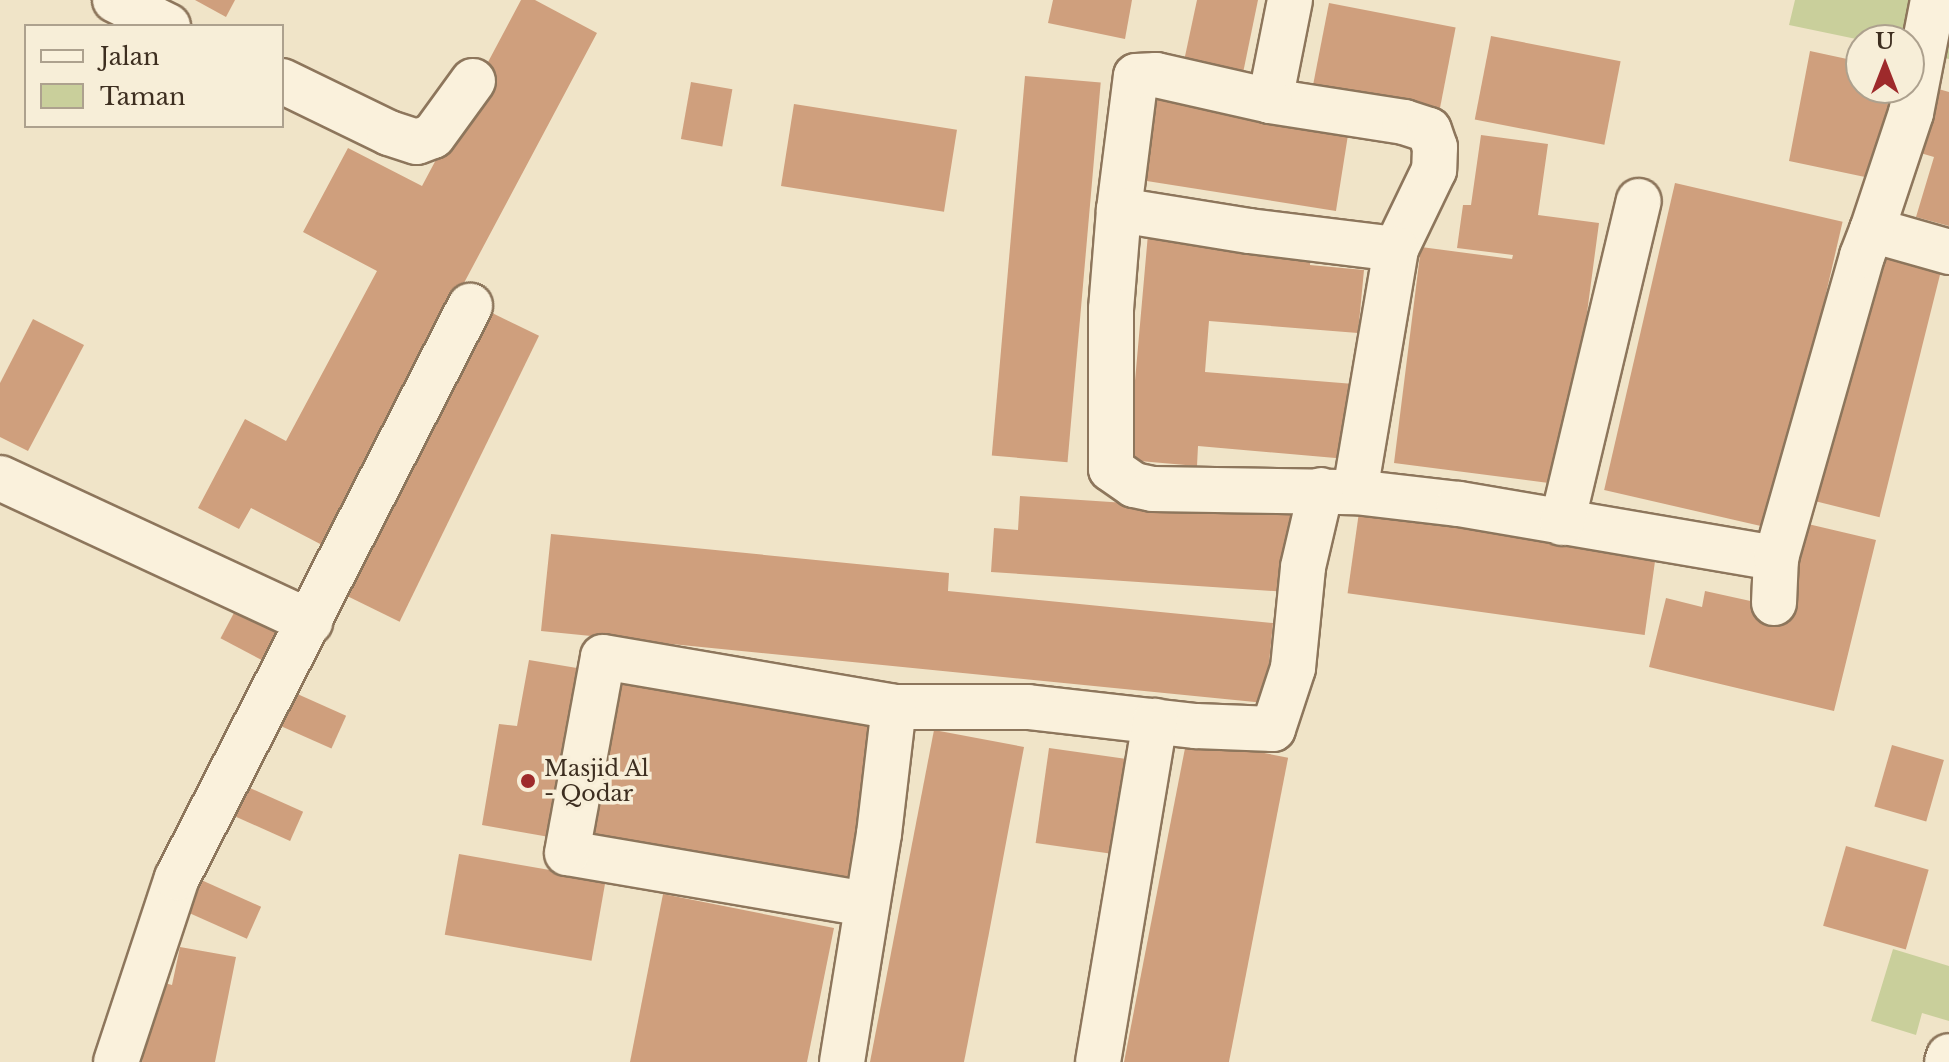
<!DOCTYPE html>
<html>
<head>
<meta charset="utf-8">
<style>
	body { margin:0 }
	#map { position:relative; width:1949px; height:1062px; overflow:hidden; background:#f0e4c8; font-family:"Libre Baskerville",serif }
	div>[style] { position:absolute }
	.green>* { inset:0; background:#c9cf9b }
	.building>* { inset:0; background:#cf9f7d; transform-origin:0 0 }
	.roads { filter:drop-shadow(2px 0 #8d765c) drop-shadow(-2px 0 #8d765c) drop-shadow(0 2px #8d765c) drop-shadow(0 -2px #8d765c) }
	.minor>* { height:44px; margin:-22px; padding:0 22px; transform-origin:22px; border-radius:22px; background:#faf1dc }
	.dots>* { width:22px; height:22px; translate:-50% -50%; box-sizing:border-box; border:4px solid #f7eed8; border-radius:50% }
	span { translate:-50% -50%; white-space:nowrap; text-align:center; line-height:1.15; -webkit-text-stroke:7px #f7eed8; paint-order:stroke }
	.poi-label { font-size:22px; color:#3d2e20 }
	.left { translate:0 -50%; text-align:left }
	.legend { position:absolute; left:24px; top:24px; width:260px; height:104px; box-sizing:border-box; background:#f7eed8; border:2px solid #ada18e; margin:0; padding:10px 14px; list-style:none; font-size:24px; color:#3d2e20 }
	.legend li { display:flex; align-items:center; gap:16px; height:40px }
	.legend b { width:40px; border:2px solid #ada18e }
	.north { position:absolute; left:1845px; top:24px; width:80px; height:80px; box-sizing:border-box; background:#f7eed8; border:2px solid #ada18e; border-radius:50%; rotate:0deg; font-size:22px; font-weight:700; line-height:32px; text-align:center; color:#3d2e20 }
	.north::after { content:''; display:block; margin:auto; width:28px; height:36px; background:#9e2a2b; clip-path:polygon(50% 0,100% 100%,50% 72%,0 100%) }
</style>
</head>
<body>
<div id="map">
	<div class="green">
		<div style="clip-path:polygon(1795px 0,1949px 0,1949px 59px,1909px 50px,1909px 40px,1861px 40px,1789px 25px)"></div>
		<div style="clip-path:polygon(1893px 949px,1949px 966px,1949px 1021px,1922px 1013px,1916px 1035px,1871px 1021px)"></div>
	</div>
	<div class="building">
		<div style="clip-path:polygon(195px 0,235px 0,226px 17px)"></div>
		<div style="clip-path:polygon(521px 0,535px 0,597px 33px,324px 546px,251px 508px,239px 529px,198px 508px,245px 419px,286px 441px,377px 271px,303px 232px,348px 148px,422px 186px)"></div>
		<div style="clip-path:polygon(1053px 0,1132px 0,1125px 39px,1048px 23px)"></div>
		<div style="clip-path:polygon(1197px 0,1258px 0,1243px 73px,1184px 61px)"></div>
		<div style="left:1329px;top:3px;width:129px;height:85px;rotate:11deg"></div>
		<div style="left:1491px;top:36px;width:132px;height:85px;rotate:11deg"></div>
		<div style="clip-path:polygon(1810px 51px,1861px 62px,1861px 88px,1903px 88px,1884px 181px,1789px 161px)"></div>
		<div style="left:1025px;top:76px;width:76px;height:381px;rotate:5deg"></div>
		<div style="left:691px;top:82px;width:42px;height:58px;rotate:10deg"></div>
		<div style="clip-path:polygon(1935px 88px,1949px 92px,1949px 226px,1916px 217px,1934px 157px,1917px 152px)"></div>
		<div style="left:1154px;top:94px;width:198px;height:87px;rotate:9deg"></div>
		<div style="left:794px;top:104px;width:165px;height:83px;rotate:9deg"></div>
		<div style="clip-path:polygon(1481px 135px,1548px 144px,1538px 215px,1599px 223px,1564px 485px,1394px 463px,1421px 247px,1512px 259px,1513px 255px,1457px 248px,1463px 205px,1471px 205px)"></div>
		<div style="left:1675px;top:183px;width:172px;height:315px;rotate:13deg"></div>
		<div style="clip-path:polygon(1148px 234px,1311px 249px,1310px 265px,1364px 270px,1358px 333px,1209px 321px,1205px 372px,1354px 384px,1347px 459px,1198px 446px,1197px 466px,1128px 460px)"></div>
		<div style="left:1875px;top:246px;width:70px;height:262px;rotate:14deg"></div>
		<div style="left:486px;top:310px;width:59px;height:318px;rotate:26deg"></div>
		<div style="clip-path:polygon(33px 319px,84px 345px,28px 451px,0 437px,0 383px)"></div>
		<div style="clip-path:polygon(1020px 496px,1293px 514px,1288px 592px,991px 572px,994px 528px,1018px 530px)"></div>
		<div style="left:1359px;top:512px;width:300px;height:82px;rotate:8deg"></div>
		<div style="clip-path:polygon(1808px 524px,1876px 540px,1834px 711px,1649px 667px,1666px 598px,1702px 607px,1705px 591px,1787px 609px)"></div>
		<div style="clip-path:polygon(551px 534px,949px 573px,948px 591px,1273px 623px,1265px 703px,541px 631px)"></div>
		<div style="left:236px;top:609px;width:54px;height:33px;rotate:28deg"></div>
		<div style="clip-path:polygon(529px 660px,577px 668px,566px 735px,574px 736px,555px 838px,482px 825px,499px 724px,517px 726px)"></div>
		<div style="left:620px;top:668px;width:265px;height:177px;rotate:10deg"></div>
		<div style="left:284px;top:688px;width:68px;height:36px;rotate:24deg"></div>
		<div style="clip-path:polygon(934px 730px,1024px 747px,989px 933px,964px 1062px,870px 1062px)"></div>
		<div style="left:1187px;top:738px;width:103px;height:330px;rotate:11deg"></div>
		<div style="left:1892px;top:745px;width:54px;height:64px;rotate:16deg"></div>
		<div style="left:1049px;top:748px;width:82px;height:96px;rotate:8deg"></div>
		<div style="left:241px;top:784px;width:68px;height:32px;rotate:24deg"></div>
		<div style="left:1846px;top:846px;width:86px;height:83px;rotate:16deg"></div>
		<div style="left:459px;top:854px;width:149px;height:82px;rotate:10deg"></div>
		<div style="left:199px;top:879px;width:68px;height:35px;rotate:24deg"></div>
		<div style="clip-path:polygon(663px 894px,834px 928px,807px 1062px,630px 1062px)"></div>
		<div style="clip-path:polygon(180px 947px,236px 957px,215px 1062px,142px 1062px,157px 981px,172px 985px)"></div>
	</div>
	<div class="roads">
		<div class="minor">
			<div style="left:115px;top:0;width:59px;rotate:26.1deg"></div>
			<div style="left:1290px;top:0;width:103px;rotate:101.2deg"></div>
			<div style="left:1270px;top:101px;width:136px;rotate:8.9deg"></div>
			<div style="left:1404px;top:122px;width:26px;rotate:18deg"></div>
			<div style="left:1429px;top:130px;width:18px;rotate:71deg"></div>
			<div style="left:1435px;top:147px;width:23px;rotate:92deg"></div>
			<div style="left:1434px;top:170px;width:88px;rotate:115.7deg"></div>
			<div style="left:1396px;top:249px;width:246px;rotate:99.6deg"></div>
			<div style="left:1933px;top:0;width:115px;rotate:101deg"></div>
			<div style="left:1911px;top:113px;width:123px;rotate:108.4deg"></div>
			<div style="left:1872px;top:230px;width:80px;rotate:15.9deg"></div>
			<div style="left:282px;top:81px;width:119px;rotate:25.9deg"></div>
			<div style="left:389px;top:133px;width:29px;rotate:18deg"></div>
			<div style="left:417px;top:142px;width:17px;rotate:-21deg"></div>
			<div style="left:433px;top:136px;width:68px;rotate:-54deg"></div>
			<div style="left:1119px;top:210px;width:135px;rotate:-82.8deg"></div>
			<div style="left:1136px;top:76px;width:20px;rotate:-3deg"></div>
			<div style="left:1156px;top:75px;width:117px;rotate:12.8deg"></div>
			<div style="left:1396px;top:249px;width:148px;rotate:-173deg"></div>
			<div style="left:1249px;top:231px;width:132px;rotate:-170.8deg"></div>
			<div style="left:1119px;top:210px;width:99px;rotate:94.6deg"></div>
			<div style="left:1111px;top:309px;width:160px;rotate:90deg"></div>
			<div style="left:1111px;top:469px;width:28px;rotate:35deg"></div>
			<div style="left:1134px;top:485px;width:19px;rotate:12deg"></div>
			<div style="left:1153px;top:489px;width:202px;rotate:0.9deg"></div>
			<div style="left:1355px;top:492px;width:105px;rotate:6.6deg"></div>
			<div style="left:1459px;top:504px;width:322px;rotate:9.7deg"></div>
			<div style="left:0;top:478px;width:342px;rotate:24.9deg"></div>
			<div style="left:1562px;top:523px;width:331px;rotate:-76.6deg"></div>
			<div style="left:1774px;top:603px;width:45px;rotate:-87.5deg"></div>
			<div style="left:1776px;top:558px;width:314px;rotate:-74.1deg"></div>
			<div style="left:1862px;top:256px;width:28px;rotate:-69deg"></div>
			<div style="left:866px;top:904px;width:303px;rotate:-170.3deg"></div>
			<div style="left:567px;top:853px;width:199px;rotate:-79.6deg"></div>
			<div style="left:603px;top:657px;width:295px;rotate:9.7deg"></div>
			<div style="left:894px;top:707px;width:134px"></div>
			<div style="left:1028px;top:707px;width:169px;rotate:6.5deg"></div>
			<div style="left:1196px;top:726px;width:77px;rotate:2.2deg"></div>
			<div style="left:1273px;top:729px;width:64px;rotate:-71.8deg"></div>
			<div style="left:1293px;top:668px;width:101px;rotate:-84.3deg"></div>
			<div style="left:1303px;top:567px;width:79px;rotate:-76.8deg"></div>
			<div style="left:116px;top:1062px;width:194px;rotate:-71.7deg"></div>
			<div style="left:177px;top:878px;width:643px;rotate:-62.88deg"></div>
			<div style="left:842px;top:1062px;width:231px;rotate:-80.8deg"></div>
			<div style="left:879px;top:834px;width:128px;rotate:-83.3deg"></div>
			<div style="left:1098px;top:1062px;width:346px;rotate:-80.5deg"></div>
			<div style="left:1947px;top:1062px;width:6px;rotate:-72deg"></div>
		</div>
	</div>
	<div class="dots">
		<div style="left:528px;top:781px;background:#9e2a2b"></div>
	</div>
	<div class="poi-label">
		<span class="left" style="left:544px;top:781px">Masjid Al<br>- Qodar</span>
	</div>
	<ul class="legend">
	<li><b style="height:10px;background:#faf1dc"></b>Jalan</li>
	<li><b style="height:22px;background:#c9cf9b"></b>Taman</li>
	</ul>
	<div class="north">U</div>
</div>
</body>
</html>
